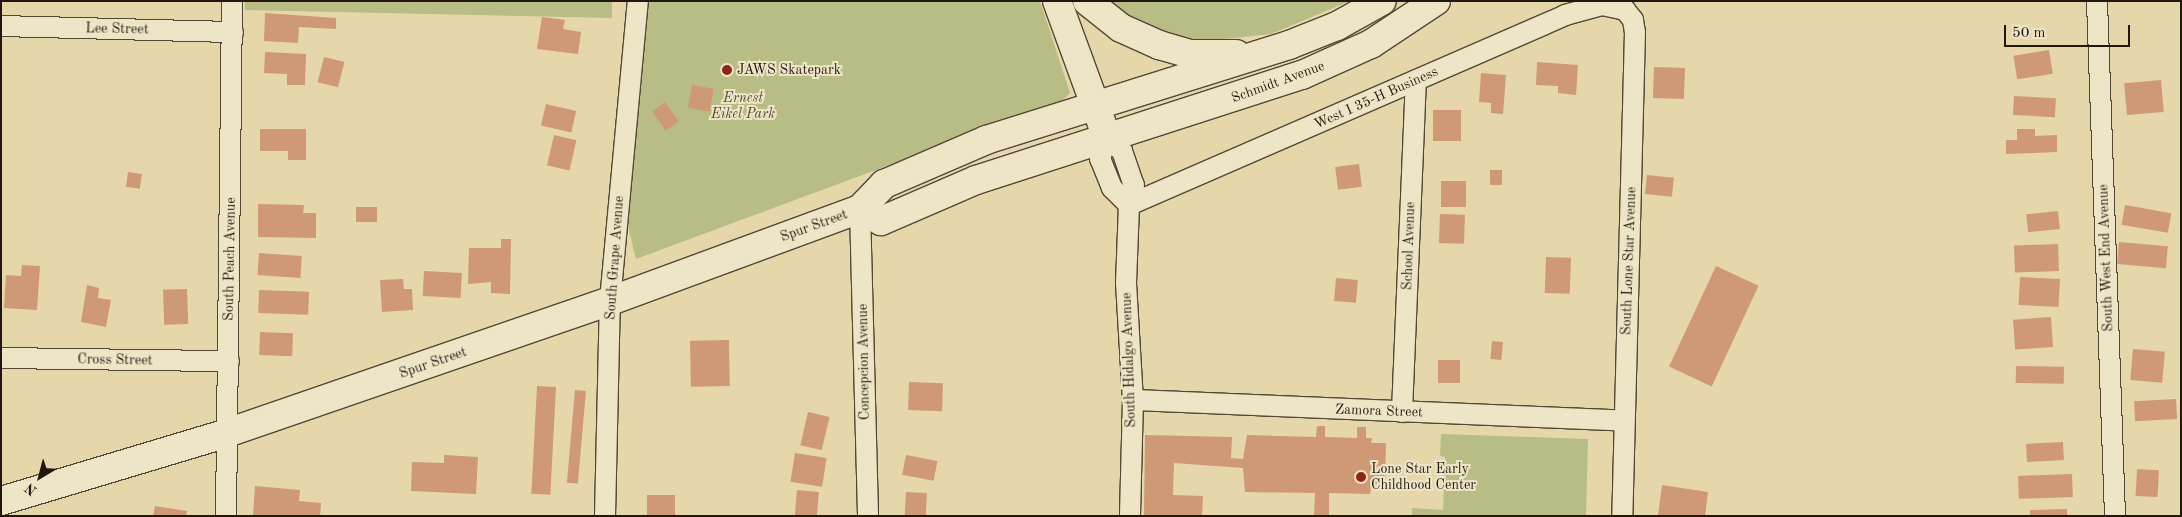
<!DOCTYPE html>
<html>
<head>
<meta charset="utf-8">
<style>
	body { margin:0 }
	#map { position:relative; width:2182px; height:517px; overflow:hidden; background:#e5d7a9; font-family:"Old Standard TT",serif }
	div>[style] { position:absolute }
	.green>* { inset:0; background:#b8bd86 }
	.building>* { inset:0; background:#cf9975; transform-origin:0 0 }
	.roads { filter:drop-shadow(1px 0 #524736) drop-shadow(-1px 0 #524736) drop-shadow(0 1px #524736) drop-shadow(0 -1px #524736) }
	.minor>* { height:20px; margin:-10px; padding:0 10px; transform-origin:10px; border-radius:10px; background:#eee5c7 }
	.secondary>* { height:28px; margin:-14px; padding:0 14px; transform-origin:14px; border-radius:14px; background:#eee5c7 }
	.dots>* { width:14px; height:14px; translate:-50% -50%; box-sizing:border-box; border:2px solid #eee5c7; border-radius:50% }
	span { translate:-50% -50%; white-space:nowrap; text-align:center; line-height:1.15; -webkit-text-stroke:4px #eee5c7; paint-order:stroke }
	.street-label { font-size:14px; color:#21170f }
	.poi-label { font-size:14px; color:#21170f }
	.left { translate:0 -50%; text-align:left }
	.park-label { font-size:14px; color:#4e4933; font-style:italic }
	.frame { position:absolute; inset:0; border:2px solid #21170f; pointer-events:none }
	.north { position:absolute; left:15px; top:452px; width:50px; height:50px; -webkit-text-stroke:4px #eee5c7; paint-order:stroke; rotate:217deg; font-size:14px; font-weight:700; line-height:20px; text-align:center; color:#21170f }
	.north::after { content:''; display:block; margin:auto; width:18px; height:22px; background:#21170f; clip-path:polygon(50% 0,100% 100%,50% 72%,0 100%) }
	.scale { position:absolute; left:2004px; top:25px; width:126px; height:22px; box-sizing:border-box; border:2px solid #21170f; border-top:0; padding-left:6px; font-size:15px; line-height:18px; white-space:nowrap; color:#21170f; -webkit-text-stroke:4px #eee5c7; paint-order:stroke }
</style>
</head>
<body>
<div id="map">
	<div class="green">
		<div style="clip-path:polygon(245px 1px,612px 1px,612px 18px,245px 10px)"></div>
		<div style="clip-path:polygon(647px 1px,1040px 1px,1070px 93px,1062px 101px,636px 259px,626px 218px)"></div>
		<div style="clip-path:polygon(1100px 1px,1350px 1px,1271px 34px,1206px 41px,1153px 33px)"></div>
		<div style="clip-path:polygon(1441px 434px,1588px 439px,1586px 516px,1412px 516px,1412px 508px,1443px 510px,1445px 457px,1440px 456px)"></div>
	</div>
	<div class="building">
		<div style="clip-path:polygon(265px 13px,336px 18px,336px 29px,299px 27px,298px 43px,264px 41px)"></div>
		<div style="clip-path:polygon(542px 17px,565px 20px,563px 29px,581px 32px,578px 54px,537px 49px)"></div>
		<div style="left:2049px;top:50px;width:24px;height:36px;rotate:81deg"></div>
		<div style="clip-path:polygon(265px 52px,306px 54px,305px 85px,287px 85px,287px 74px,264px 73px)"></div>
		<div style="left:324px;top:57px;width:21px;height:26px;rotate:14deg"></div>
		<div style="clip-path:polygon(1537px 62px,1578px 65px,1576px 95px,1558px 93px,1558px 86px,1536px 85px)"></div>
		<div style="left:1654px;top:67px;width:31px;height:31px;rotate:2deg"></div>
		<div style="clip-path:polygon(1481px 73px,1506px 75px,1503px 114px,1491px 113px,1491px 103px,1479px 102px)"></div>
		<div style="left:2161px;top:80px;width:32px;height:37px;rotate:85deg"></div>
		<div style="left:692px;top:85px;width:22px;height:23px;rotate:10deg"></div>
		<div style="left:2014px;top:96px;width:42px;height:19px;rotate:3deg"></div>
		<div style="left:665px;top:102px;width:24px;height:16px;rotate:55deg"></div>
		<div style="left:546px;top:104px;width:31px;height:22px;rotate:13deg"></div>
		<div style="left:1433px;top:110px;width:28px;height:31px"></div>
		<div style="clip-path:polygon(260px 129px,306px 129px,306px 160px,288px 160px,288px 151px,260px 151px)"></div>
		<div style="clip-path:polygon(2017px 129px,2035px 129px,2035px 136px,2057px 135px,2057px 152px,2006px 154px,2006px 140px,2017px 140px)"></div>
		<div style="left:554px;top:135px;width:23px;height:31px;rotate:13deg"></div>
		<div style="left:1359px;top:164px;width:23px;height:24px;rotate:83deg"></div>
		<div style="left:1490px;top:170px;width:12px;height:15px"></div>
		<div style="left:128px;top:172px;width:14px;height:15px;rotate:8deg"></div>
		<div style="left:1647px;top:175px;width:27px;height:19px;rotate:6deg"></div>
		<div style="left:1441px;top:181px;width:25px;height:26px"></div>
		<div style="clip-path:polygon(258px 204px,304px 205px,303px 213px,316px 213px,316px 238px,258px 237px)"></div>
		<div style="left:2125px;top:205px;width:47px;height:20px;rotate:10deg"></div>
		<div style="left:356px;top:207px;width:21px;height:15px"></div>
		<div style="left:2058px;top:211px;width:18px;height:32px;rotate:84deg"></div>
		<div style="left:1440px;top:214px;width:25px;height:29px;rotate:2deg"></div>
		<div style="clip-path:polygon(501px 239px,511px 239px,510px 294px,491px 293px,491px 282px,468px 284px,469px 248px,501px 248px)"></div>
		<div style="left:2119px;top:242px;width:49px;height:22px;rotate:5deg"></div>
		<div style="left:2058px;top:244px;width:27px;height:44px;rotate:88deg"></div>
		<div style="left:259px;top:253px;width:43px;height:22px;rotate:4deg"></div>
		<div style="left:1546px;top:257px;width:25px;height:36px;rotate:2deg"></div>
		<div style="clip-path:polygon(22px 265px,40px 266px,37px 310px,4px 308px,6px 275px,21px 276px)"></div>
		<div style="left:1716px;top:266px;width:47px;height:111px;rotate:25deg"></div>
		<div style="left:424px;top:271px;width:38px;height:25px;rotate:3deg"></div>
		<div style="left:2020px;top:277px;width:40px;height:28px;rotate:3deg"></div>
		<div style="left:1336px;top:278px;width:22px;height:23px;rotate:5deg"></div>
		<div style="clip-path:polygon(403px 279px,404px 289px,412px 289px,413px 310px,382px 312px,380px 280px)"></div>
		<div style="clip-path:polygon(87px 285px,99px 288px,98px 298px,111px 300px,106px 327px,81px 322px)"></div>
		<div style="left:187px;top:289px;width:35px;height:24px;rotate:88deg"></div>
		<div style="left:259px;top:290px;width:50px;height:23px;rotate:2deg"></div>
		<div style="left:2051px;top:317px;width:30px;height:38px;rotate:86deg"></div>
		<div style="left:260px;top:332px;width:33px;height:23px;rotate:2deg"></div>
		<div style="left:729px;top:340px;width:46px;height:39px;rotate:89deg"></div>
		<div style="left:1492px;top:341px;width:11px;height:18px;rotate:5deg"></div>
		<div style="left:2133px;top:349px;width:32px;height:31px;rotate:5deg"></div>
		<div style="left:1438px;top:360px;width:22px;height:23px"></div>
		<div style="left:2016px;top:366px;width:48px;height:17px;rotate:1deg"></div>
		<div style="left:909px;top:382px;width:34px;height:28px;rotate:2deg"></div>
		<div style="left:537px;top:386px;width:19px;height:108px;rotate:3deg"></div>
		<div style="left:575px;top:390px;width:11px;height:93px;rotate:5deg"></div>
		<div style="left:2176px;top:399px;width:20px;height:42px;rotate:87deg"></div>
		<div style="left:808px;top:412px;width:22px;height:34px;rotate:13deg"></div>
		<div style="clip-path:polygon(1317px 426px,1325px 426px,1325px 437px,1357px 438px,1357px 427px,1366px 427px,1366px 438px,1372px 438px,1371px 443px,1386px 443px,1385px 484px,1371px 484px,1370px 494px,1329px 493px,1329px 516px,1314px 516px,1315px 493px,1245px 492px,1243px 468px,1174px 463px,1173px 495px,1203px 496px,1202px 516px,1144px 516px,1145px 435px,1232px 437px,1231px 458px,1243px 459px,1247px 435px,1316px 437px)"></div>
		<div style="left:2063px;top:442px;width:18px;height:37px;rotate:87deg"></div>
		<div style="left:795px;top:453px;width:32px;height:29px;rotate:9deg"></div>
		<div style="clip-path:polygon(444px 455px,478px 457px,476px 494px,411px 491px,412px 462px,444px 463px)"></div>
		<div style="left:906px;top:455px;width:32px;height:20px;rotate:11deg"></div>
		<div style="left:2137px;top:469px;width:22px;height:27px;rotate:3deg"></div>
		<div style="left:2072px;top:474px;width:23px;height:54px;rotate:88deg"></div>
		<div style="clip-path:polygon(1662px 485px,1708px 492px,1705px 516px,1658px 516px)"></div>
		<div style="clip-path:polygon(255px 486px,300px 490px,299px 501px,321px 503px,320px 516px,253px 516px)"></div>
		<div style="left:797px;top:490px;width:22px;height:26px;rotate:5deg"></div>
		<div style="left:906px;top:492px;width:21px;height:24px;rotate:3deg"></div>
		<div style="left:647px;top:495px;width:28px;height:21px"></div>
		<div style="clip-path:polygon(155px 506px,187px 511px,186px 516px,153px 516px)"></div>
		<div style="clip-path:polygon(2067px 509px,2067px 516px,2030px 516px,2030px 510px)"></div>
	</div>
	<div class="roads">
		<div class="minor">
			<div style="left:2097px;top:1px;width:515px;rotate:88deg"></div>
			<div style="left:1px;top:26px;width:232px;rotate:1.5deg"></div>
			<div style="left:1129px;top:205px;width:476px;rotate:-23.5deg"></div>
			<div style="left:1565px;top:15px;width:38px;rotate:-15deg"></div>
			<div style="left:1602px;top:5px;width:24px;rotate:12deg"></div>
			<div style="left:1625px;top:10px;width:13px;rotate:51deg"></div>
			<div style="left:1633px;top:20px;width:12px;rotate:81deg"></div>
			<div style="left:1635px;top:32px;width:484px;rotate:91.5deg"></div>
			<div style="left:1129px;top:205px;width:24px;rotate:-135deg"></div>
			<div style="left:1112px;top:188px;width:31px;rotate:-112deg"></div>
			<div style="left:1100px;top:159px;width:22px;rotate:-72deg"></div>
			<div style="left:1107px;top:138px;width:20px;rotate:41deg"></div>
			<div style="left:1122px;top:151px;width:36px;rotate:71deg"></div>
			<div style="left:1134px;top:185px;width:21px;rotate:104deg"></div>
			<div style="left:1129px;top:205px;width:78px;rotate:92.2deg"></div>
			<div style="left:1126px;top:283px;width:117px;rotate:86.6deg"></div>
			<div style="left:1133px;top:400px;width:116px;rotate:91.5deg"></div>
			<div style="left:860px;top:209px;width:307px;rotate:88.5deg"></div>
			<div style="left:1px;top:358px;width:228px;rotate:0.8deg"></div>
			<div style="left:1133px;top:400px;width:491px;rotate:2.4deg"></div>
			<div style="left:1402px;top:412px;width:332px;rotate:-87.6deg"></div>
			<div style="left:226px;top:516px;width:515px;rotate:-89.33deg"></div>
			<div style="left:605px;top:516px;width:215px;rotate:-88.7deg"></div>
			<div style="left:610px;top:301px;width:301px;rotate:-84.7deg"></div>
		</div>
		<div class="secondary">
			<div style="left:1057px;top:1px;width:134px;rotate:69.9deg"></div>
			<div style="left:1087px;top:1px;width:43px;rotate:38.5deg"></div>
			<div style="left:1121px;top:28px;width:42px;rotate:24.1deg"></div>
			<div style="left:1159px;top:45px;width:33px;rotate:16deg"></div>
			<div style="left:1191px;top:54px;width:45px"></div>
			<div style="left:860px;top:209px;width:24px;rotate:30deg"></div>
			<div style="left:881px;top:221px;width:103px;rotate:-23.3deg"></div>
			<div style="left:976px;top:180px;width:342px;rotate:-17.9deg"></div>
			<div style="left:1302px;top:75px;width:76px;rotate:-24.2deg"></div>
			<div style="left:1371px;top:44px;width:78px;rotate:-33.5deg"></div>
			<div style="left:1px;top:501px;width:236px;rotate:-16.7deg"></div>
			<div style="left:227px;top:433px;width:405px;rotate:-19deg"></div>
			<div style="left:610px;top:301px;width:266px;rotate:-20.2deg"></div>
			<div style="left:860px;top:209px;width:35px;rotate:-46deg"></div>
			<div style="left:884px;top:184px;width:111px;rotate:-23.3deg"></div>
			<div style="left:986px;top:140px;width:318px;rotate:-17.4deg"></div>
			<div style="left:1289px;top:45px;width:52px;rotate:-21.6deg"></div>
			<div style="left:1337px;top:26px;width:51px;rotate:-29.1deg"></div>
		</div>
	</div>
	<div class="dots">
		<div style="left:727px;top:70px;background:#8f2418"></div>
		<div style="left:1361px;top:477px;background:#8f2418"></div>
	</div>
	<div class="street-label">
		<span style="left:117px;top:29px;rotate:1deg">Lee Street</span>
		<span style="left:1278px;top:82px;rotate:-20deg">Schmidt Avenue</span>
		<span style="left:1376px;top:98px;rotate:-24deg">West I 35-H Business</span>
		<span style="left:814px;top:226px;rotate:-20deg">Spur Street</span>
		<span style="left:1409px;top:246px;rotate:-88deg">School Avenue</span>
		<span style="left:615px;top:258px;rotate:-86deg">South Grape Avenue</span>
		<span style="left:2106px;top:258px;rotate:-92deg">South West End Avenue</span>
		<span style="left:230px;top:259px;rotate:-89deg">South Peach Avenue</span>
		<span style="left:1629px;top:261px;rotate:-88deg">South Lone Star Avenue</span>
		<span style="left:115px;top:360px;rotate:1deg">Cross Street</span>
		<span style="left:1129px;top:360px;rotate:-92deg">South Hidalgo Avenue</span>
		<span style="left:864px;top:362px;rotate:-91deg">Concepcion Avenue</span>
		<span style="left:433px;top:363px;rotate:-19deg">Spur Street</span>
		<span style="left:1379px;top:411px;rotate:2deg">Zamora Street</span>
	</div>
	<div class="poi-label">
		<span class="left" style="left:737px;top:70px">JAWS Skatepark</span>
		<span class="left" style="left:1371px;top:477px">Lone Star Early<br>Childhood Center</span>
	</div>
	<div class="park-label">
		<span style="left:743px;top:106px">Ernest<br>Eikel Park</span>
	</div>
	<div class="frame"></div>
	<div class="north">N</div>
	<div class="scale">50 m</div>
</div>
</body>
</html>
